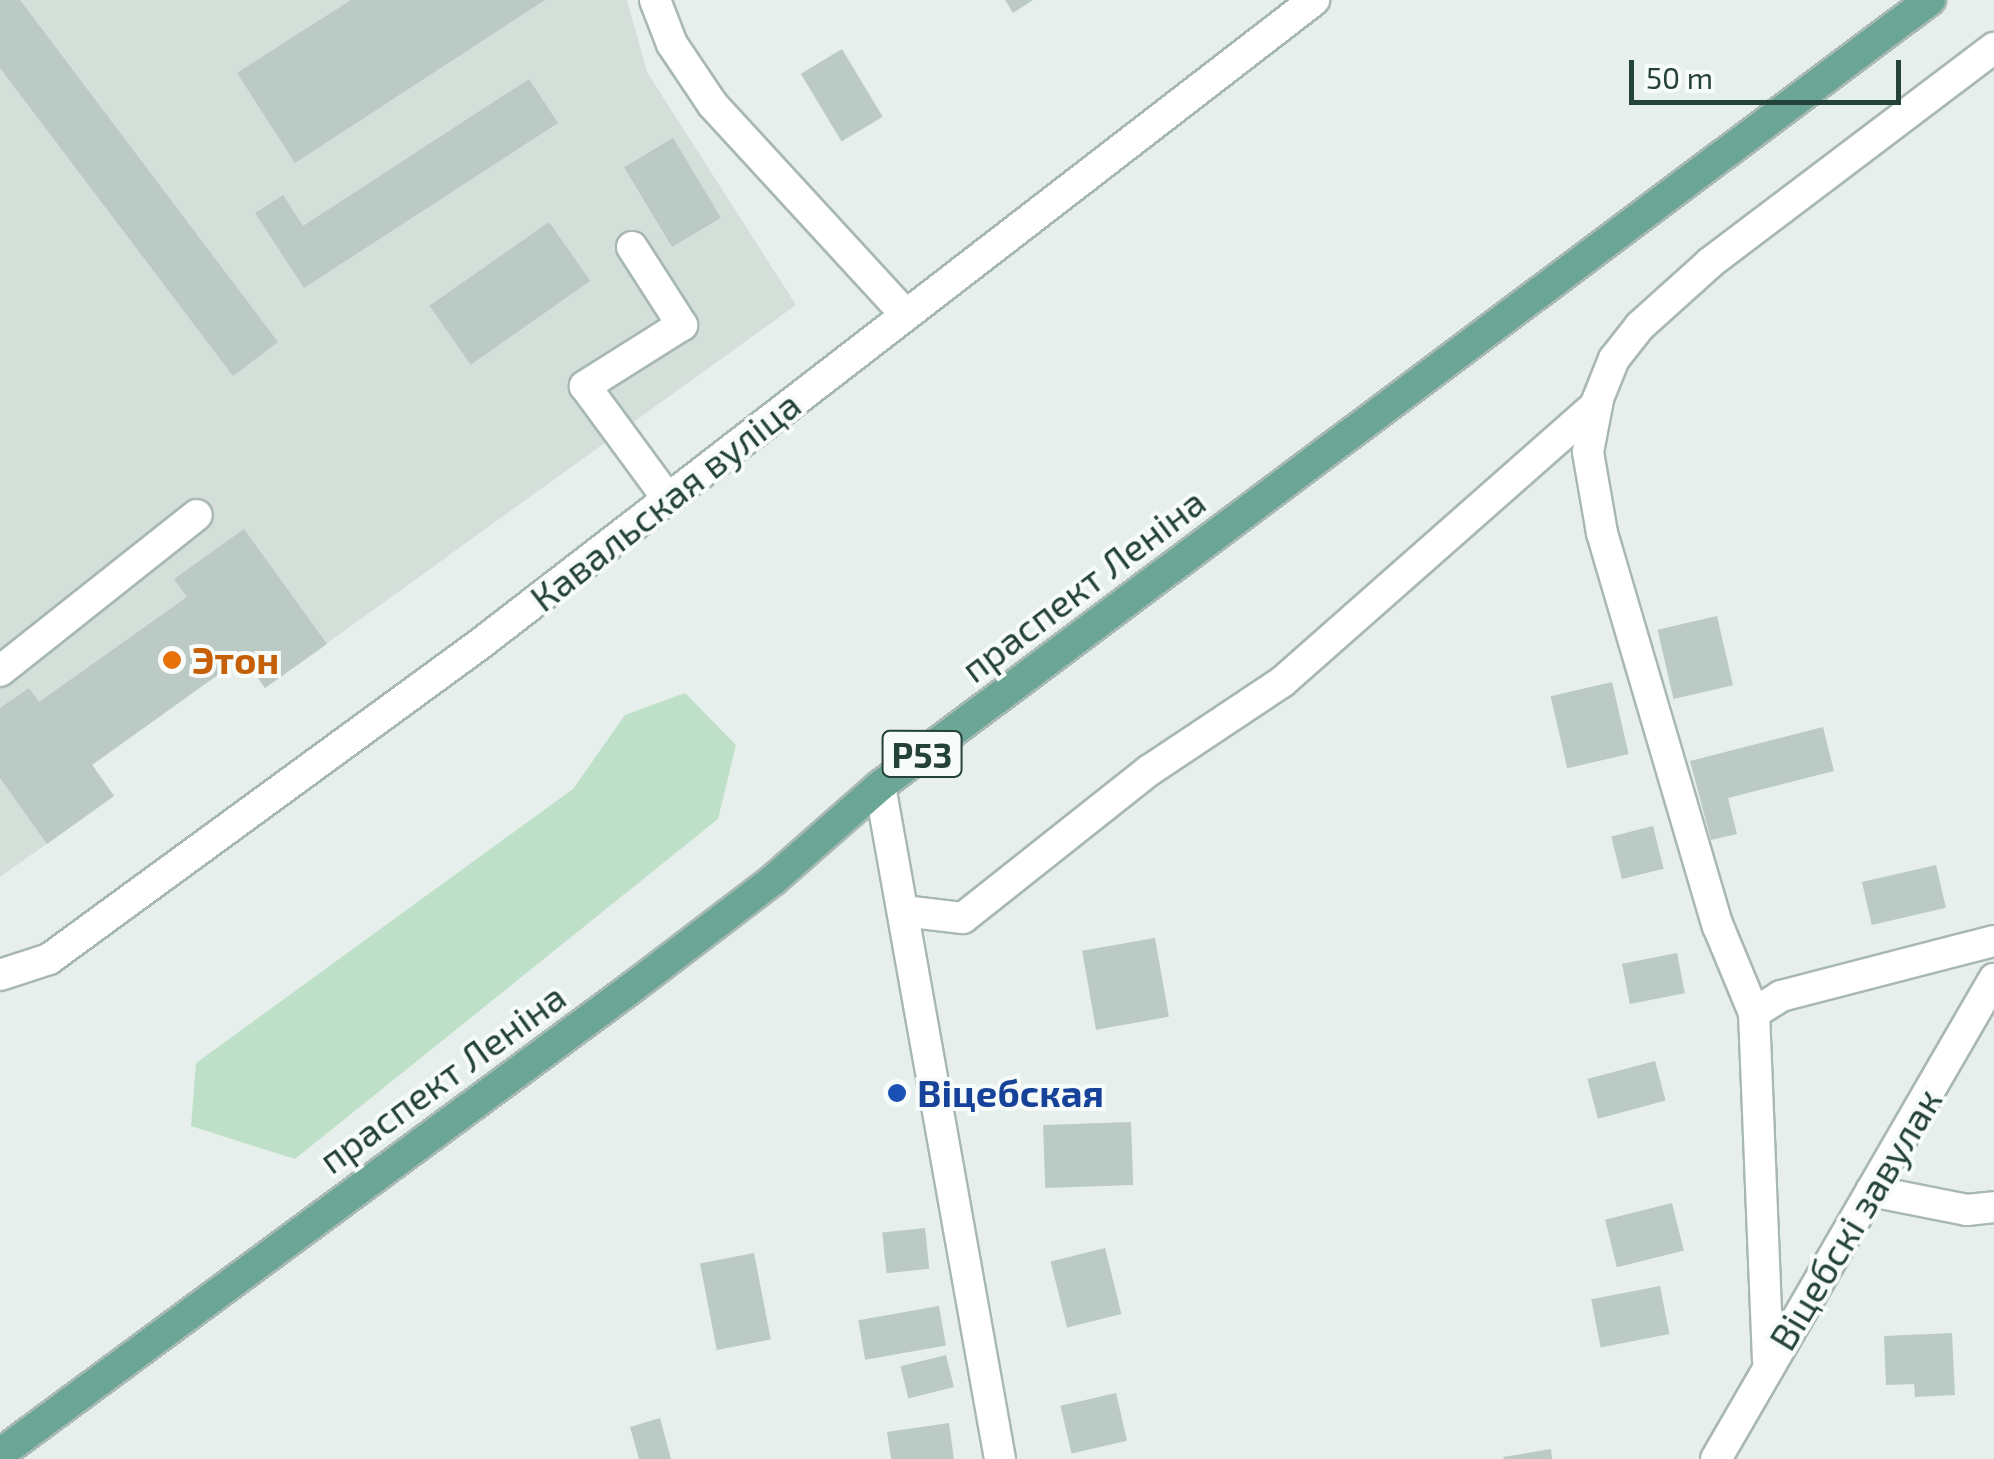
<!DOCTYPE html>
<html>
<head>
<meta charset="utf-8">
<style>
	body { margin:0 }
	#map { position:relative; width:1994px; height:1459px; overflow:hidden; background:#e6efeb; font-family:"Exo 2",sans-serif }
	div>[style] { position:absolute }
	.built>* { inset:0; background:#d4dfda }
	.green>* { inset:0; background:#bfe0c8 }
	.building>* { inset:0; background:#bbcac4; transform-origin:0 0 }
	.roads { filter:drop-shadow(2px 0 #a8b8b2) drop-shadow(-2px 0 #a8b8b2) drop-shadow(0 2px #a8b8b2) drop-shadow(0 -2px #a8b8b2) }
	.minor>* { height:30px; margin:-15px; padding:0 15px; transform-origin:15px; border-radius:15px; background:#fff }
	.major>* { height:30px; margin:-15px; padding:0 15px; transform-origin:15px; border-radius:15px; background:#6aa596 }
	.dots>* { width:28px; height:28px; translate:-50% -50%; box-sizing:border-box; border:5px solid #f7fbf9; border-radius:50% }
	span { translate:-50% -50%; white-space:nowrap; text-align:center; line-height:1.15; -webkit-text-stroke:8px #f7fbf9; paint-order:stroke }
	.shield-label span { padding:2px 8px; background:#f7fbf9; border:2px solid; border-radius:8px; -webkit-text-stroke-width:0 }
	.shield-label { font-size:35px; color:#24423a; font-weight:700 }
	.street-label { font-size:38px; color:#24423a }
	.food-label { font-size:38px; color:#c56008; font-weight:700 }
	.left { translate:0 -50%; text-align:left }
	.transit-label { font-size:38px; color:#164399; font-weight:700 }
	.scale { position:absolute; left:1629px; top:60px; width:272px; height:45px; box-sizing:border-box; border:5px solid #24423a; border-top:0; padding-left:12px; font-size:30px; line-height:35px; white-space:nowrap; color:#24423a; -webkit-text-stroke:8px #f7fbf9; paint-order:stroke }
</style>
</head>
<body>
<div id="map">
	<div class="built">
		<div style="clip-path:polygon(0 0,627px 0,647px 72px,796px 305px,265px 688px,242px 657px,92px 764px,114px 796px,0 877px)"></div>
	</div>
	<div class="green">
		<div style="clip-path:polygon(685px 693px,736px 745px,718px 819px,295px 1159px,191px 1126px,196px 1063px,573px 789px,625px 715px)"></div>
	</div>
	<div class="building">
		<div style="clip-path:polygon(0 0,20px 0,278px 342px,233px 376px,0 68px)"></div>
		<div style="clip-path:polygon(351px 0,545px 0,295px 163px,237px 73px)"></div>
		<div style="clip-path:polygon(1005px 0,1033px 0,1013px 13px)"></div>
		<div style="left:842px;top:49px;width:79px;height:48px;rotate:59deg"></div>
		<div style="clip-path:polygon(529px 79px,558px 123px,304px 288px,255px 213px,283px 195px,303px 226px)"></div>
		<div style="left:673px;top:138px;width:93px;height:57px;rotate:59deg"></div>
		<div style="left:549px;top:222px;width:72px;height:146px;rotate:55deg"></div>
		<div style="clip-path:polygon(244px 529px,327px 644px,265px 688px,243px 657px,92px 765px,114px 796px,47px 844px,0 778px,0 708px,29px 688px,39px 702px,187px 597px,174px 579px)"></div>
		<div style="left:1717px;top:616px;width:71px;height:61px;rotate:77deg"></div>
		<div style="left:1612px;top:682px;width:74px;height:63px;rotate:77deg"></div>
		<div style="clip-path:polygon(1823px 727px,1834px 771px,1728px 798px,1737px 834px,1711px 840px,1690px 761px)"></div>
		<div style="left:1653px;top:826px;width:44px;height:43px;rotate:76deg"></div>
		<div style="left:1936px;top:865px;width:44px;height:76px;rotate:77deg"></div>
		<div style="left:1155px;top:938px;width:80px;height:74px;rotate:80deg"></div>
		<div style="left:1677px;top:953px;width:41px;height:56px;rotate:79deg"></div>
		<div style="left:1655px;top:1061px;width:41px;height:70px;rotate:75deg"></div>
		<div style="left:1131px;top:1122px;width:63px;height:88px;rotate:88deg"></div>
		<div style="left:1672px;top:1203px;width:49px;height:69px;rotate:76deg"></div>
		<div style="left:925px;top:1228px;width:41px;height:43px;rotate:84deg"></div>
		<div style="left:1105px;top:1248px;width:68px;height:56px;rotate:76deg"></div>
		<div style="left:754px;top:1253px;width:88px;height:55px;rotate:79deg"></div>
		<div style="left:1660px;top:1286px;width:49px;height:70px;rotate:79deg"></div>
		<div style="left:939px;top:1306px;width:40px;height:82px;rotate:80deg"></div>
		<div style="clip-path:polygon(1952px 1333px,1955px 1395px,1915px 1397px,1914px 1384px,1886px 1385px,1884px 1336px)"></div>
		<div style="left:946px;top:1355px;width:33px;height:47px;rotate:76deg"></div>
		<div style="left:1116px;top:1393px;width:49px;height:57px;rotate:77deg"></div>
		<div style="clip-path:polygon(660px 1418px,671px 1459px,639px 1459px,630px 1427px)"></div>
		<div style="clip-path:polygon(949px 1423px,954px 1459px,891px 1459px,887px 1432px)"></div>
		<div style="clip-path:polygon(1551px 1449px,1552px 1459px,1504px 1459px,1503px 1457px)"></div>
	</div>
	<div class="roads">
		<div class="minor">
			<div style="left:655px;top:0;width:47px;rotate:68.9deg"></div>
			<div style="left:672px;top:44px;width:73px;rotate:56.1deg"></div>
			<div style="left:713px;top:105px;width:285px;rotate:47.4deg"></div>
			<div style="left:632px;top:247px;width:93px;rotate:57.3deg"></div>
			<div style="left:682px;top:325px;width:115px;rotate:147.8deg"></div>
			<div style="left:585px;top:386px;width:140px;rotate:53.7deg"></div>
			<div style="left:1598px;top:400px;width:53px;rotate:100.9deg"></div>
			<div style="left:1588px;top:452px;width:82px;rotate:80.2deg"></div>
			<div style="left:1602px;top:533px;width:410px;rotate:73.6deg"></div>
			<div style="left:1718px;top:926px;width:94px;rotate:67.5deg"></div>
			<div style="left:0;top:671px;width:251px;rotate:-38.4deg"></div>
			<div style="left:880px;top:786px;width:684px;rotate:79.89deg"></div>
			<div style="left:903px;top:911px;width:60px;rotate:6.7deg"></div>
			<div style="left:963px;top:918px;width:238px;rotate:-38.4deg"></div>
			<div style="left:1150px;top:770px;width:159px;rotate:-33.7deg"></div>
			<div style="left:1282px;top:682px;width:417px;rotate:-41.4deg"></div>
			<div style="left:1595px;top:406px;width:51px;rotate:-68deg"></div>
			<div style="left:1614px;top:359px;width:42px;rotate:-51.8deg"></div>
			<div style="left:1640px;top:326px;width:96px;rotate:-42deg"></div>
			<div style="left:1711px;top:262px;width:355px;rotate:-37.1deg"></div>
			<div style="left:0;top:975px;width:52px;rotate:-18.1deg"></div>
			<div style="left:49px;top:959px;width:534px;rotate:-36.16deg"></div>
			<div style="left:480px;top:644px;width:1054px;rotate:-37.67deg"></div>
			<div style="left:1871px;top:1191px;width:98px;rotate:11.2deg"></div>
			<div style="left:1967px;top:1210px;width:27px;rotate:-6deg"></div>
			<div style="left:1768px;top:1361px;width:348px;rotate:-92.3deg"></div>
			<div style="left:1754px;top:1013px;width:32px;rotate:-32deg"></div>
			<div style="left:1781px;top:996px;width:220px;rotate:-14.5deg"></div>
			<div style="left:1716px;top:1459px;width:555px;rotate:-59.92deg"></div>
		</div>
		<div class="major">
			<div style="left:0;top:1454px;width:788px;rotate:-36.43deg"></div>
			<div style="left:634px;top:986px;width:175px;rotate:-37.3deg"></div>
			<div style="left:773px;top:880px;width:142px;rotate:-41.3deg"></div>
			<div style="left:880px;top:786px;width:1312px;rotate:-36.82deg"></div>
		</div>
	</div>
	<div class="dots">
		<div style="left:172px;top:660px;background:#e8710a"></div>
		<div style="left:897px;top:1093px;background:#1a4fb4"></div>
	</div>
	<div class="shield-label">
		<span style="left:922px;top:754px">Р53</span>
	</div>
	<div class="street-label">
		<span style="left:665px;top:501px;rotate:-38deg">Кавальская вуліца</span>
		<span style="left:1083px;top:585px;rotate:-37deg">праспект Леніна</span>
		<span style="left:442px;top:1078px;rotate:-36deg">праспект Леніна</span>
		<span style="left:1855px;top:1219px;rotate:-59deg">Віцебскі завулак</span>
	</div>
	<div class="food-label">
		<span class="left" style="left:192px;top:660px">Этон</span>
	</div>
	<div class="transit-label">
		<span class="left" style="left:917px;top:1093px">Віцебская</span>
	</div>
	<div class="scale">50 m</div>
</div>
</body>
</html>
